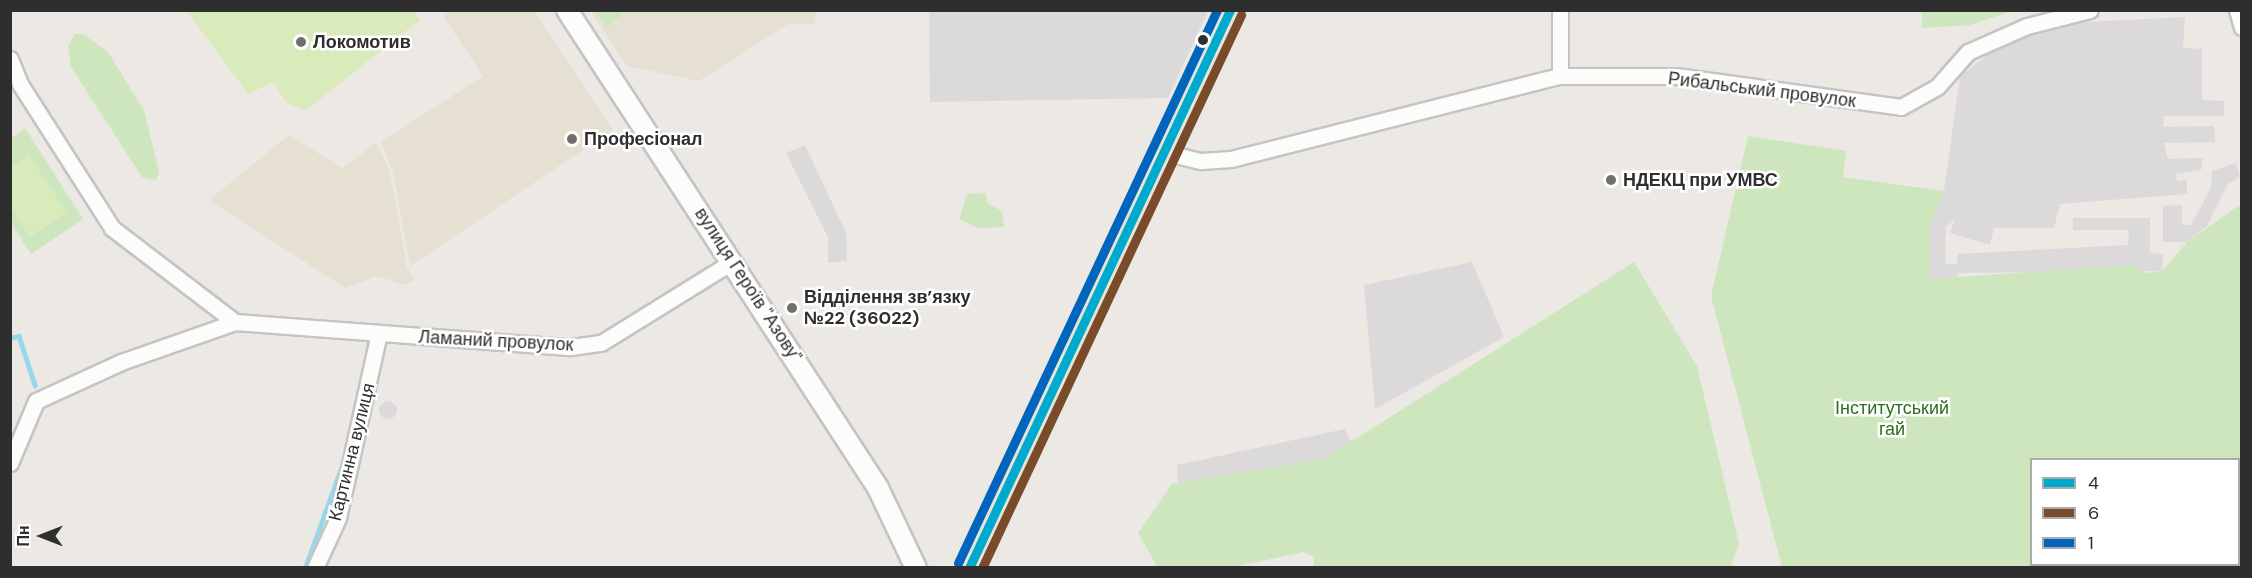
<!DOCTYPE html>
<html>
<head>
<meta charset="utf-8">
<style>
	body { margin:0 }
	#map { position:relative; width:2252px; height:578px; overflow:hidden; background:#ece8e4; font-family:"DM Sans",sans-serif }
	div>[style] { position:absolute }
	.industrial>* { inset:0; background:#dcd9db }
	.round { border-radius:50% }
	.education>* { inset:0; background:#e6e0d3 }
	.green>* { inset:0; background:#cee6be }
	.pitch>* { inset:0; background:#d9eabb }
	.stream>* { height:4.5px; margin:-2.25px; padding:0 2.25px; transform-origin:2.25px; border-radius:2.25px; background:#99d6ec }
	.roads { filter:drop-shadow(2px 0 #c5c4c5) drop-shadow(-2px 0 #c5c4c5) drop-shadow(0 2px #c5c4c5) drop-shadow(0 -2px #c5c4c5) }
	.minor>* { height:15px; margin:-7.5px; padding:0 7.5px; transform-origin:7.5px; border-radius:7.5px; background:#fcfcfb }
	.tertiary>* { height:20px; margin:-10px; padding:0 10px; transform-origin:10px; border-radius:10px; background:#fcfcfb }
	.primary>* { height:24px; margin:-12px; padding:0 12px; transform-origin:12px; border-radius:12px; background:#e8e4d6 }
	.bus-1>* { height:9px; margin:-4.5px; padding:0 4.5px; transform-origin:4.5px; border-radius:4.5px; background:#00a9ce }
	.bus-2>* { height:9px; margin:-4.5px; padding:0 4.5px; transform-origin:4.5px; border-radius:4.5px; background:#7a4b2a }
	.bus-3>* { height:9px; margin:-4.5px; padding:0 4.5px; transform-origin:4.5px; border-radius:4.5px; background:#0065bd }
	.dots>* { width:16px; height:16px; translate:-50% -50%; box-sizing:border-box; border:3px solid #fff; border-radius:50% }
	span { translate:-50% -50%; white-space:nowrap; text-align:center; line-height:1.15; -webkit-text-stroke:5px #fff; paint-order:stroke }
	.poi-label { font-size:18px; color:#2e2e2e; font-weight:700 }
	.left { translate:0 -50%; text-align:left }
	.street-label { font-size:18px; color:#2e2e2e }
	.park-label { font-size:18px; color:#2c6e1b }
	.frame { position:absolute; inset:0; border:12px solid #2e2e2e; pointer-events:none }
	.legend { position:absolute; left:2030px; top:458px; width:210px; height:108px; box-sizing:border-box; background:#fff; border:2px solid #ababab; margin:0; padding:8px 10px; list-style:none; font-size:18px; color:#2e2e2e }
	.legend li { display:flex; align-items:center; gap:12px; height:30px }
	.legend b { width:30px; border:2px solid #ababab }
	.north { position:absolute; left:12px; top:506px; width:60px; height:60px; -webkit-text-stroke:4px #fff; paint-order:stroke; rotate:270deg; font-size:16px; font-weight:700; line-height:24px; text-align:center; color:#2e2e2e }
	.north::after { content:''; display:block; margin:auto; width:21px; height:27px; background:#2e2e2e; clip-path:polygon(50% 0,100% 100%,50% 72%,0 100%) }
</style>
</head>
<body>
<div id="map">
	<div class="industrial">
		<div style="clip-path:polygon(929px 11px,929px 10px,1208px 11px,1168px 98px,930px 102px)"></div>
		<div style="clip-path:polygon(2185px 17px,2183px 48px,2202px 49px,2202px 100px,2224px 101px,2224px 116px,2164px 116px,2163px 127px,2214px 126px,2215px 142px,2164px 143px,2168px 159px,2203px 158px,2201px 170px,2176px 174px,2177px 181px,2187px 180px,2187px 194px,2060px 204px,2054px 228px,1994px 228px,1990px 245px,1950px 233px,1955px 219px,1946px 227px,1945px 264px,1957px 264px,1958px 254px,2128px 245px,2129px 230px,2073px 230px,2073px 218px,2150px 218px,2150px 253px,2163px 254px,2162px 271px,1958px 273px,1958px 278px,1930px 279px,1930px 226px,1944px 191px,1960px 76px,1989px 54px,2036px 33px,2086px 22px)"></div>
		<div style="clip-path:polygon(805px 145px,846px 233px,847px 261px,828px 263px,828px 237px,786px 153px)"></div>
		<div style="clip-path:polygon(2236px 163px,2240px 177px,2228px 184px,2207px 226px,2187px 242px,2163px 242px,2163px 206px,2182px 205px,2182px 225px,2191px 225px,2211px 188px,2212px 171px)"></div>
		<div style="clip-path:polygon(1472px 262px,1504px 337px,1375px 409px,1364px 285px)"></div>
		<div class="round" style="left:379px;top:401px;width:18px;height:18px"></div>
		<div style="clip-path:polygon(1345px 429px,1359px 458px,1166px 510px,1178px 484px,1177px 465px)"></div>
	</div>
	<div class="education">
		<div style="clip-path:polygon(451px 11px,534px 11px,613px 130px,410px 266px,393px 171px,381px 142px,483px 76px,443px 16px)"></div>
		<div style="clip-path:polygon(591px 11px,816px 11px,814px 24px,788px 24px,699px 81px,627px 66px)"></div>
		<div style="clip-path:polygon(289px 135px,342px 168px,376px 143px,390px 172px,407px 267px,415px 280px,405px 285px,377px 276px,345px 288px,209px 200px)"></div>
	</div>
	<div class="green">
		<div style="clip-path:polygon(596px 11px,617px 11px,621px 16px,606px 26px)"></div>
		<div style="clip-path:polygon(1922px 11px,1922px 10px,2012px 11px,1970px 25px,1922px 28px)"></div>
		<div style="clip-path:polygon(75px 34px,83px 34px,108px 52px,144px 111px,159px 172px,156px 180px,142px 177px,71px 67px,68px 46px)"></div>
		<div style="clip-path:polygon(25px 128px,83px 219px,31px 254px,11px 223px,11px 138px)"></div>
		<div style="clip-path:polygon(evenodd,1748px 136px,1846px 151px,1843px 177px,1944px 191px,1930px 226px,1930px 279px,2133px 265px,2143px 273px,2162px 271px,2187px 242px,2241px 204px,2241px 567px,1782px 567px,1711px 296px,1748px 136px,2032px 460px,2238px 460px,2238px 564px,2032px 564px,2032px 460px)"></div>
		<div style="clip-path:polygon(986px 193px,987px 203px,1002px 211px,1004px 227px,978px 228px,959px 219px,967px 194px)"></div>
		<div style="clip-path:polygon(1634px 262px,1697px 366px,1739px 544px,1730px 567px,1314px 568px,1314px 557px,1303px 552px,1234px 567px,1157px 566px,1138px 533px,1172px 484px,1324px 459px)"></div>
	</div>
	<div class="pitch">
		<div style="clip-path:polygon(413px 11px,420px 20px,306px 110px,287px 103px,273px 82px,248px 94px,187px 11px)"></div>
		<div style="clip-path:polygon(29px 155px,67px 213px,30px 237px,10px 207px,11px 167px)"></div>
	</div>
	<div class="stream">
		<div style="left:10px;top:338px;width:9px;rotate:-13deg"></div>
		<div style="left:19px;top:336px;width:52px;rotate:71.9deg"></div>
		<div style="left:368px;top:352px;width:12px;rotate:-85deg"></div>
		<div style="left:305px;top:568px;width:112px;rotate:-70.1deg"></div>
	</div>
	<div class="roads">
		<div class="minor">
			<div style="left:1560px;top:10px;width:66px;rotate:90deg"></div>
			<div style="left:2237px;top:10px;width:18px;rotate:74deg"></div>
			<div style="left:10px;top:59px;width:27px;rotate:68deg"></div>
			<div style="left:20px;top:84px;width:171px;rotate:57.4deg"></div>
			<div style="left:112px;top:228px;width:155px;rotate:37.4deg"></div>
			<div style="left:1164px;top:152px;width:38px;rotate:14deg"></div>
			<div style="left:1201px;top:161px;width:30px;rotate:-4deg"></div>
			<div style="left:1231px;top:159px;width:339px;rotate:-14.2deg"></div>
			<div style="left:1560px;top:76px;width:116px"></div>
			<div style="left:1676px;top:76px;width:227px;rotate:7.8deg"></div>
			<div style="left:1901px;top:107px;width:41px;rotate:-29.1deg"></div>
			<div style="left:1937px;top:87px;width:47px;rotate:-48.5deg"></div>
			<div style="left:1968px;top:52px;width:64px;rotate:-23.8deg"></div>
			<div style="left:2027px;top:26px;width:65px;rotate:-14.3deg"></div>
			<div style="left:10px;top:463px;width:67px;rotate:-67.2deg"></div>
			<div style="left:36px;top:401px;width:94px;rotate:-24.6deg"></div>
			<div style="left:121px;top:362px;width:121px;rotate:-19.3deg"></div>
			<div style="left:235px;top:322px;width:337px;rotate:4.3deg"></div>
			<div style="left:571px;top:347px;width:30px;rotate:-8deg"></div>
			<div style="left:601px;top:343px;width:155px;rotate:-31.8deg"></div>
			<div style="left:315px;top:568px;width:55px;rotate:-65.3deg"></div>
			<div style="left:338px;top:518px;width:189px;rotate:-77.5deg"></div>
		</div>
		<div class="tertiary">
			<div style="left:567px;top:10px;width:570px;rotate:56.95deg"></div>
			<div style="left:878px;top:488px;width:89px;rotate:64.6deg"></div>
		</div>
		<div class="primary">
			<div style="left:969px;top:568px;width:616px;rotate:-64.93deg"></div>
		</div>
	</div>
	<div class="bus-1">
		<div style="left:969px;top:568px;width:616px;rotate:-64.93deg"></div>
	</div>
	<div class="bus-2">
		<div style="left:982px;top:568px;width:611px;rotate:-64.9deg"></div>
	</div>
	<div class="bus-3">
		<div style="left:958px;top:563px;width:611px;rotate:-64.9deg"></div>
	</div>
	<div class="dots">
		<div style="left:1203px;top:40px;background:#2e2e2e"></div>
		<div style="left:301px;top:42px;background:#706f6e"></div>
		<div style="left:572px;top:139px;background:#706f6e"></div>
		<div style="left:1611px;top:180px;background:#706f6e"></div>
		<div style="left:792px;top:308px;background:#706f6e"></div>
	</div>
	<div class="poi-label">
		<span class="left" style="left:313px;top:42px">Локомотив</span>
		<span class="left" style="left:584px;top:139px">Професіонал</span>
		<span class="left" style="left:1623px;top:180px">НДЕКЦ при УМВС</span>
		<span class="left" style="left:804px;top:308px">Відділення зв’язку<br>№22 (36022)</span>
	</div>
	<div class="street-label">
		<span style="left:1762px;top:90px;rotate:7deg">Рибальський провулок</span>
		<span style="left:748px;top:285px;rotate:57deg">вулиця Героїв "Азову"</span>
		<span style="left:496px;top:341px;rotate:3deg">Ламаний провулок</span>
		<span style="left:352px;top:452px;rotate:-76deg">Картинна вулиця</span>
	</div>
	<div class="park-label">
		<span style="left:1892px;top:419px">Інститутський<br>гай</span>
	</div>
	<div class="frame"></div>
	<ul class="legend">
	<li><b style="height:8px;background:#00a9ce"></b>4</li>
	<li><b style="height:8px;background:#7a4b2a"></b>6</li>
	<li><b style="height:8px;background:#0065bd"></b>1</li>
	</ul>
	<div class="north">Пн</div>
</div>
</body>
</html>
